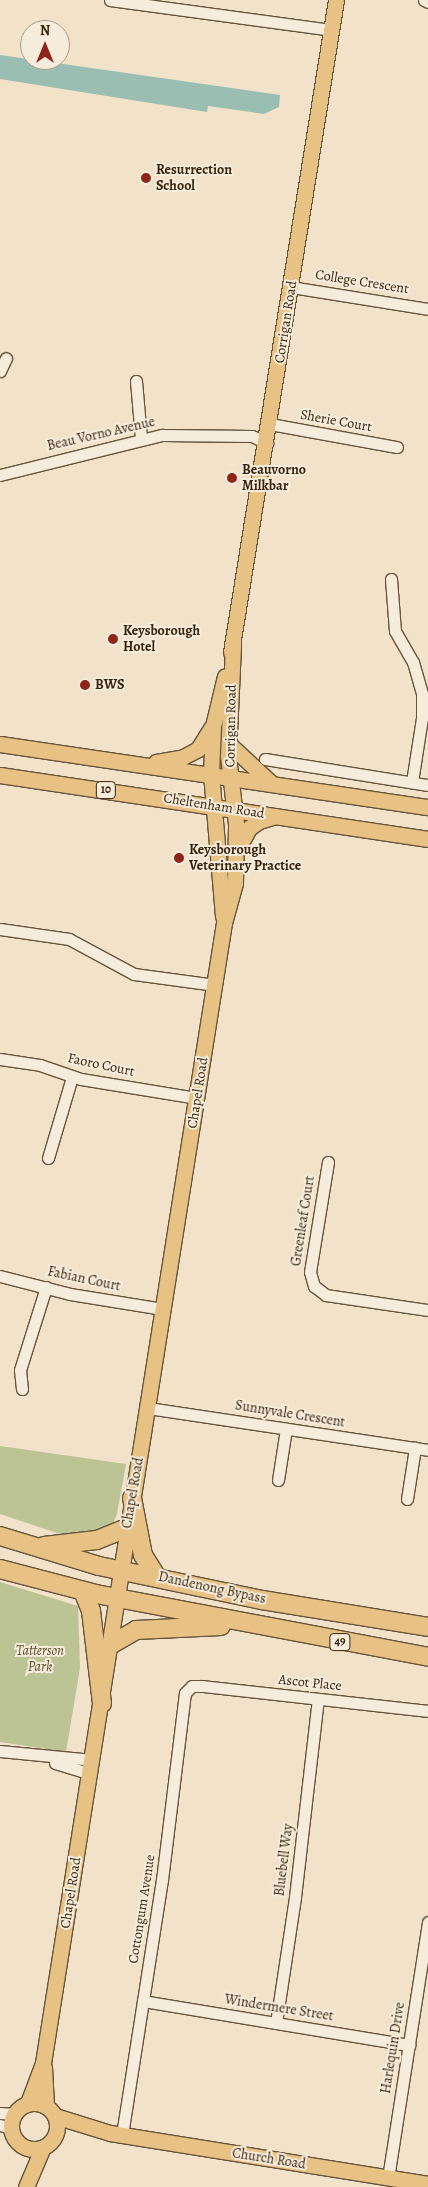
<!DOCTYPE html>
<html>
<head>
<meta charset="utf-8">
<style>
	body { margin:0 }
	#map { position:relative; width:428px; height:2187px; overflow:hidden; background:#f1e2c9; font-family:Alegreya,serif }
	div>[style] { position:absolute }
	.green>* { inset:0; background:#bcc395 }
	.water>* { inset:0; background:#9bbeb2 }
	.roads { filter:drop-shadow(1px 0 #66543b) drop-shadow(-1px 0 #66543b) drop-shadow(0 1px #66543b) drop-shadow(0 -1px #66543b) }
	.minor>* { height:11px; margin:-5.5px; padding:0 5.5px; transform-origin:5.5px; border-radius:5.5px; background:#f6ecdc }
	.major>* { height:15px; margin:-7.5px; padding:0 7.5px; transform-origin:7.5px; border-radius:7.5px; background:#e8c184 }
	.major>.ring { margin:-7.5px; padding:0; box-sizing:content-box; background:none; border:15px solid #e8c184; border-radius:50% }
	.highway>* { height:18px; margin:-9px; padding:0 9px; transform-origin:9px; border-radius:9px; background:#e8c184 }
	.dots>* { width:14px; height:14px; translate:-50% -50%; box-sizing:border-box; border:2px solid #f6ecdc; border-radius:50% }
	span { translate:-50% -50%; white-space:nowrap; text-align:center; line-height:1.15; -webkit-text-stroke:4px #f6ecdc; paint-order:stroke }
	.shield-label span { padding:1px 4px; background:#f6ecdc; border:1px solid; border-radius:4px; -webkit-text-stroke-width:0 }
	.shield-label { font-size:12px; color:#38240c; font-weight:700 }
	.poi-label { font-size:14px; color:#38240c; font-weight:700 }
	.left { translate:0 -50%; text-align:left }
	.street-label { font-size:14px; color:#38240c }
	.park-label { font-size:14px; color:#594c2e; font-style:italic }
	.north { position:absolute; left:20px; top:20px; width:50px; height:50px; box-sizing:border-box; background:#f6ecdc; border:1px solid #aa9c89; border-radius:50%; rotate:0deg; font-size:14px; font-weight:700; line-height:20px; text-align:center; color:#38240c }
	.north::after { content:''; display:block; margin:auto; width:18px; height:22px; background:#8f2418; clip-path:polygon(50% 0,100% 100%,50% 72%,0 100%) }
</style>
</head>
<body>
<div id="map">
	<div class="green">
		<div style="clip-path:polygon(0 1446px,126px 1464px,117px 1514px,112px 1526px,107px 1531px,69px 1537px,0 1514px)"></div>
		<div style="clip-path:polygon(0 1582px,78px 1606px,80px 1668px,66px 1752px,0 1742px)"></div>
	</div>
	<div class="water">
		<div style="clip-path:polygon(0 55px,280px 95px,279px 107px,264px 114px,208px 106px,207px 112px,0 79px)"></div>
	</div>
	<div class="roads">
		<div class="minor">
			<div style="left:110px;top:0;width:223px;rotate:7.7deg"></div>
			<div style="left:424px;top:0;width:4px;rotate:27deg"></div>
			<div style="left:291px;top:287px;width:139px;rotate:9.1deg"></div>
			<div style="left:0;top:371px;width:14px;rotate:-65deg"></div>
			<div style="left:136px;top:381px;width:57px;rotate:85deg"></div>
			<div style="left:270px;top:424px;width:129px;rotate:10.3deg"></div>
			<div style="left:0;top:475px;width:167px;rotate:-13.9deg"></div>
			<div style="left:162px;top:435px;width:90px;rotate:0.6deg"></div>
			<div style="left:252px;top:436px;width:17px;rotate:25deg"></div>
			<div style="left:391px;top:579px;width:52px;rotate:85.6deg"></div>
			<div style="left:395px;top:631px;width:36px;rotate:60deg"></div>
			<div style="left:413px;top:662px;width:33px;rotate:74deg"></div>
			<div style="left:422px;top:694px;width:24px;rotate:90deg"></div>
			<div style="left:422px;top:718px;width:65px;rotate:98.9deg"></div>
			<div style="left:265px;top:759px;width:165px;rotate:9.1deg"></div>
			<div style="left:0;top:929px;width:70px;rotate:8.2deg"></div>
			<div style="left:69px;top:939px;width:74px;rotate:28.3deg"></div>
			<div style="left:134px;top:974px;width:82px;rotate:7.7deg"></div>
			<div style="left:0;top:1059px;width:40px;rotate:8.5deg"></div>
			<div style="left:40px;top:1065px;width:43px;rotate:18.9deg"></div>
			<div style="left:81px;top:1079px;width:118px;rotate:9.3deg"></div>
			<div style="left:48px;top:1158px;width:84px;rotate:-73.5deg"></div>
			<div style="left:328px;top:1162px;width:111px;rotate:99.3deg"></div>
			<div style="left:310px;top:1272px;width:15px;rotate:74deg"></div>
			<div style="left:314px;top:1286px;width:15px;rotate:37deg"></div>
			<div style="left:326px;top:1295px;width:103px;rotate:8.4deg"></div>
			<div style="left:0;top:1276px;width:72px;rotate:14.4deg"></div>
			<div style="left:70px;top:1294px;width:94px;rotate:9.2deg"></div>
			<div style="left:22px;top:1389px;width:19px;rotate:-96deg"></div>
			<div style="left:20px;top:1370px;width:87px;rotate:-72.6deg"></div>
			<div style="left:148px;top:1408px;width:283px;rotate:8.5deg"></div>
			<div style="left:278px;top:1480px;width:52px;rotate:-81.1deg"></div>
			<div style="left:407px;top:1499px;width:52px;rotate:-81.1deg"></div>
			<div style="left:0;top:1751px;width:93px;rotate:5.5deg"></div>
			<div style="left:55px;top:1763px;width:37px;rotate:17deg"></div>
			<div style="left:143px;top:2001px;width:270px;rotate:9.4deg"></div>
			<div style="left:276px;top:2023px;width:127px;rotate:-81.4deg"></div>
			<div style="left:295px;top:1897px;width:199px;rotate:-83.4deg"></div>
			<div style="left:0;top:2113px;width:14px;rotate:4deg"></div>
			<div style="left:0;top:2125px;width:11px;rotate:15deg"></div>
			<div style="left:122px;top:2135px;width:258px;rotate:-81.1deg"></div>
			<div style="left:162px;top:1880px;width:188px;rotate:-83deg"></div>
			<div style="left:185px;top:1693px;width:10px;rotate:-45deg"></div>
			<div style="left:192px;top:1686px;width:10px"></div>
			<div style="left:202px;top:1686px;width:227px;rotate:6.3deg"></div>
			<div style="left:388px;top:2178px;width:259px;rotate:-81.1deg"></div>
		</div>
		<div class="major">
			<div style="left:231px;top:652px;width:660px;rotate:-80.85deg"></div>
			<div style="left:0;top:744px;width:433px;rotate:8.4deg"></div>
			<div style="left:229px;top:744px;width:57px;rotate:42.9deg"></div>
			<div style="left:156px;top:762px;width:27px;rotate:-10deg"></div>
			<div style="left:183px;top:757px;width:17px;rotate:-28deg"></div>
			<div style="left:198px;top:749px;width:26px;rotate:-58deg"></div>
			<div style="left:0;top:775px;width:433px;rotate:8.5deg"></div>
			<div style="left:237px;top:850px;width:25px;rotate:-61deg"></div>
			<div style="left:249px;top:828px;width:12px;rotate:-35deg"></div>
			<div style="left:259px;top:821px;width:17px;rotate:-17deg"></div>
			<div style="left:223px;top:916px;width:143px;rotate:-94.8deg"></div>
			<div style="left:211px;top:774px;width:48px;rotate:-87.6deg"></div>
			<div style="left:213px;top:726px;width:51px;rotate:-76.5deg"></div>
			<div style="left:44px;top:2067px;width:39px;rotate:87deg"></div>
			<div style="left:28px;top:2103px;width:43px;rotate:-69.4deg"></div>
			<div style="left:43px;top:2063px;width:1154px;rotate:-80.98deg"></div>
			<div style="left:224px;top:923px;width:41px;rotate:-74.6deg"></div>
			<div style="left:235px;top:883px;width:59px;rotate:-89deg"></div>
			<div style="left:236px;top:824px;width:68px;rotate:-96.7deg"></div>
			<div style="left:228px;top:756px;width:112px;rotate:-87.4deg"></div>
			<div class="ring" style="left:11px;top:2103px;width:31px;height:31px"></div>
			<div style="left:55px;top:2116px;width:58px;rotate:17.2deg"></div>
			<div style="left:110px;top:2133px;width:322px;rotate:9.1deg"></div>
			<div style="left:26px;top:2187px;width:43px;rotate:-67deg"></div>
		</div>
		<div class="highway">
			<div style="left:132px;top:1498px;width:58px;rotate:79.1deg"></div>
			<div style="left:143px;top:1555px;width:25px;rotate:58deg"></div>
			<div style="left:0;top:1536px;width:103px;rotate:16.9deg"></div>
			<div style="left:99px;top:1566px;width:167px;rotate:11.8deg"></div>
			<div style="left:262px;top:1600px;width:168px;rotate:9.2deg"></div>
			<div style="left:44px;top:1546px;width:53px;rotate:-6.5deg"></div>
			<div style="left:97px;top:1540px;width:31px;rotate:-22deg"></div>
			<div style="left:0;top:1569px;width:99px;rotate:14.6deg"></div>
			<div style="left:96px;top:1594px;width:338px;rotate:10.7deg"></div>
			<div style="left:83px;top:1591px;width:22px;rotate:68deg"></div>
			<div style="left:91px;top:1611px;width:93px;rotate:83.2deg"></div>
			<div style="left:112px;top:1644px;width:28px;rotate:-30deg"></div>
			<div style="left:136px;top:1630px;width:85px;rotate:-2.7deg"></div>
		</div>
	</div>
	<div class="dots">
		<div style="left:146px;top:178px;background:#8f2418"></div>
		<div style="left:232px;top:478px;background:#8f2418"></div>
		<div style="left:113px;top:639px;background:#8f2418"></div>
		<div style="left:85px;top:685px;background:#8f2418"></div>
		<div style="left:179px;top:858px;background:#8f2418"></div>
	</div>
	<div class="shield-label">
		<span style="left:106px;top:790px">10</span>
		<span style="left:340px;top:1642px">49</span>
	</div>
	<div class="poi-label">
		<span class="left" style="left:156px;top:178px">Resurrection<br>School</span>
		<span class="left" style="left:242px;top:478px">Beauvorno<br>Milkbar</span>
		<span class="left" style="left:123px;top:639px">Keysborough<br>Hotel</span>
		<span class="left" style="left:95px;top:685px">BWS</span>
		<span class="left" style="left:189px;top:858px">Keysborough<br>Veterinary Practice</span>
	</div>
	<div class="street-label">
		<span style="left:362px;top:282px;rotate:9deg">College Crescent</span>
		<span style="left:286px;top:322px;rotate:-81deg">Corrigan Road</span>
		<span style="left:336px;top:421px;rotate:10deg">Sherie Court</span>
		<span style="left:101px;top:434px;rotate:-13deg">Beau Vorno Avenue</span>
		<span style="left:231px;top:726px;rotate:-89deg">Corrigan Road</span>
		<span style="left:214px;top:806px;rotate:9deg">Cheltenham Road</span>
		<span style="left:101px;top:1065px;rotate:12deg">Faoro Court</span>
		<span style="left:198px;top:1093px;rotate:-81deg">Chapel Road</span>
		<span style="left:303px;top:1221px;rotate:-81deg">Greenleaf Court</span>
		<span style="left:84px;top:1279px;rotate:12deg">Fabian Court</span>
		<span style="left:290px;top:1414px;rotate:9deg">Sunnyvale Crescent</span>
		<span style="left:133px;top:1493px;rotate:-80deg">Chapel Road</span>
		<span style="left:212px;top:1588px;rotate:12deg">Dandenong Bypass</span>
		<span style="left:310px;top:1683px;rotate:6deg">Ascot Place</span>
		<span style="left:284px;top:1860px;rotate:-83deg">Bluebell Way</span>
		<span style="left:71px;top:1893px;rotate:-81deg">Chapel Road</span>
		<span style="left:142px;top:1909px;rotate:-81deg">Cottongum Avenue</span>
		<span style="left:279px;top:2008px;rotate:9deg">Windermere Street</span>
		<span style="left:393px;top:2048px;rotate:-81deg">Harlequin Drive</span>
		<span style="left:269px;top:2159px;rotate:9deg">Church Road</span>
	</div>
	<div class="park-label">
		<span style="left:40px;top:1659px">Tatterson<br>Park</span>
	</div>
	<div class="north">N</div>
</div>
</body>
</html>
